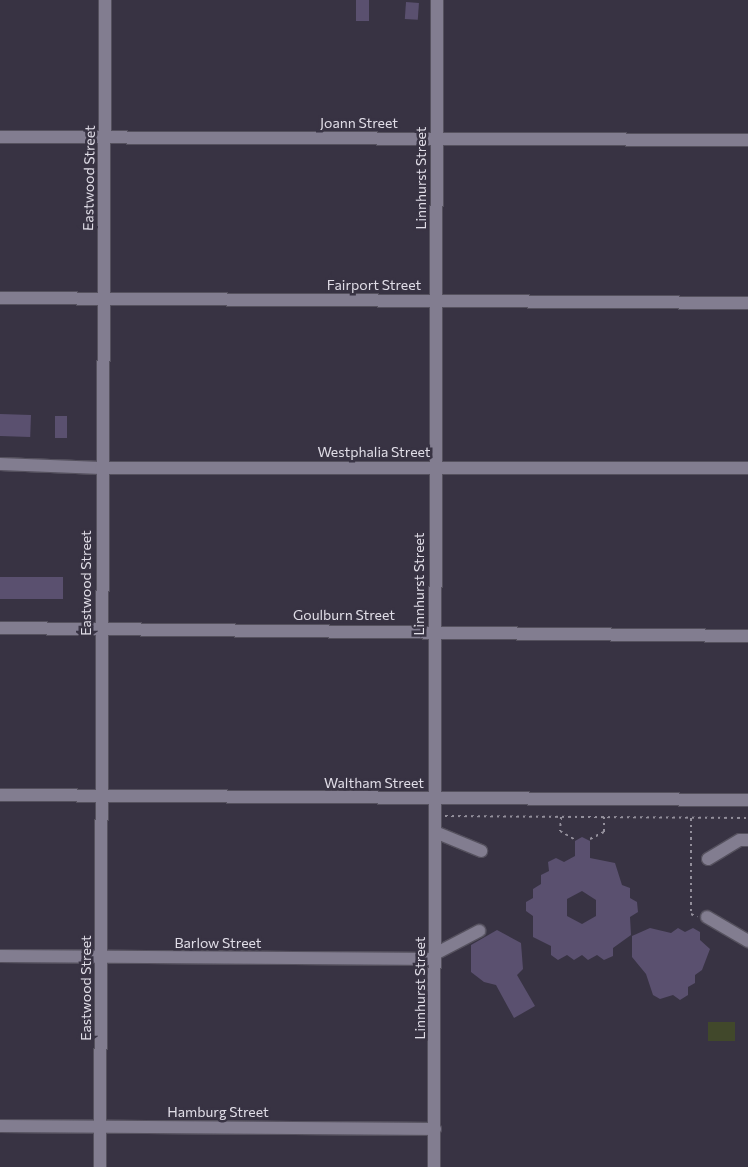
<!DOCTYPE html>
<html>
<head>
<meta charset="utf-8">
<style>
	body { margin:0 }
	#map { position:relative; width:748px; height:1167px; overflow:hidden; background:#383343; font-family:Commissioner,sans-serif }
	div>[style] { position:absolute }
	.green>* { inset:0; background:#41482b; transform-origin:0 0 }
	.building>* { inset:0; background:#5a506f; transform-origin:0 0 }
	.path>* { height:2px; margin-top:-1px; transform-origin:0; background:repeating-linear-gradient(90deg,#938f9b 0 2.5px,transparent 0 6.5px) }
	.roads { filter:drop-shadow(1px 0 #55515e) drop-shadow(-1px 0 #55515e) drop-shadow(0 1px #55515e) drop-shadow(0 -1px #55515e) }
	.minor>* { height:12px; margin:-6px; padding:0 6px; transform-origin:6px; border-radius:6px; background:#827d90 }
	span { translate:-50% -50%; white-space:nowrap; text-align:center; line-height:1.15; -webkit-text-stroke:5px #383343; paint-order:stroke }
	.street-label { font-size:14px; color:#e0dde7 }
</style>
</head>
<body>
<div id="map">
	<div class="green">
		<div style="left:708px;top:1022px;width:27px;height:19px"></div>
	</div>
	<div class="building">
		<div style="left:356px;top:0;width:13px;height:21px"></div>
		<div style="left:406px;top:2px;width:13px;height:17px;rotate:4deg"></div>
		<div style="left:0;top:414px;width:31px;height:22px;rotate:2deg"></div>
		<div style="left:55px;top:416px;width:12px;height:22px"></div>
		<div style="left:63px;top:577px;width:22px;height:63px;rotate:90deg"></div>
		<div style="clip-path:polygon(evenodd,582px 837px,590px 841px,590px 858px,615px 863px,622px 885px,630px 888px,630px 898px,637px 902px,638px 912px,630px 917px,631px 935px,613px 948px,613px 956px,604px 960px,597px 955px,588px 960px,582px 955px,574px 960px,567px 955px,558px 960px,551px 955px,551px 946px,533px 937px,533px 916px,526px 911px,526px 902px,533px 898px,533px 889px,541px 884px,541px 875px,549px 871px,548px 862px,556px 858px,564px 862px,575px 856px,575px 841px,582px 837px,582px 891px,596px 900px,596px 916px,582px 924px,567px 916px,567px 899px,582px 891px)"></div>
		<div style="clip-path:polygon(650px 928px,671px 933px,678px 928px,685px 932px,693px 928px,700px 932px,700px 940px,710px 949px,702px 970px,695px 975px,695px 983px,688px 987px,688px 995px,680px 1000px,673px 995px,660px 999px,653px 995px,646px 974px,632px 957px,632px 936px)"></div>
		<div style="clip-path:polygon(497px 930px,521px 943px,523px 969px,517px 975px,535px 1006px,514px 1018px,496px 985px,484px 982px,471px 972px,471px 945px)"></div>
	</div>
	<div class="path">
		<div style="left:445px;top:816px;width:303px;rotate:0.4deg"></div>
		<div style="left:561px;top:817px;width:14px;rotate:94deg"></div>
		<div style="left:560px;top:831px;width:16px;rotate:30deg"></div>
		<div style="left:691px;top:818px;width:96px;rotate:90deg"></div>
		<div style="left:691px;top:914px;width:7px;rotate:27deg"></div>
		<div style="left:590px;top:839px;width:16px;rotate:-27deg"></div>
		<div style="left:604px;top:832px;width:15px;rotate:-90deg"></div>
	</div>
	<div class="roads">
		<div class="minor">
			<div style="left:0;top:137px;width:748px;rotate:0.23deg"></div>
			<div style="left:0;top:298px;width:748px;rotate:0.38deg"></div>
			<div style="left:0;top:464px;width:101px;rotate:2.3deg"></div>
			<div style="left:101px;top:468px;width:647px"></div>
			<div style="left:0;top:628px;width:748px;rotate:0.61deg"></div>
			<div style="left:0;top:795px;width:748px;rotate:0.38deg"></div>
			<div style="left:435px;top:832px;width:50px;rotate:22.4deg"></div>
			<div style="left:708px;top:859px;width:37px;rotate:-31deg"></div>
			<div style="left:740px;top:840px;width:8px"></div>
			<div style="left:707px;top:917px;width:48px;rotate:30.3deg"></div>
			<div style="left:435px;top:954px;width:50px;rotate:-27.6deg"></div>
			<div style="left:0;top:956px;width:435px;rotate:0.4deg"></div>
			<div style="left:0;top:1126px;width:435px;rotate:0.4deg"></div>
			<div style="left:100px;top:1167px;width:1167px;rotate:-89.75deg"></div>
			<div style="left:434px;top:1167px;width:1167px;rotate:-89.85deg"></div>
		</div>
	</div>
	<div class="street-label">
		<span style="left:359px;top:123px">Joann Street</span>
		<span style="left:89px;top:178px;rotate:-89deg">Eastwood Street</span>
		<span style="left:421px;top:178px;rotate:-90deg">Linnhurst Street</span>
		<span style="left:374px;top:285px">Fairport Street</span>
		<span style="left:374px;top:452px">Westphalia Street</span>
		<span style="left:86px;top:583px;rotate:-90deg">Eastwood Street</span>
		<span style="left:419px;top:584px;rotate:-90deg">Linnhurst Street</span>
		<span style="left:344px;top:615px">Goulburn Street</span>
		<span style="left:374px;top:783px">Waltham Street</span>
		<span style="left:218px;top:943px">Barlow Street</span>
		<span style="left:86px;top:988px;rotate:-90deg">Eastwood Street</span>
		<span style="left:420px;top:988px;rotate:-90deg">Linnhurst Street</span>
		<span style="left:218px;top:1112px">Hamburg Street</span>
	</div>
</div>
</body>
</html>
